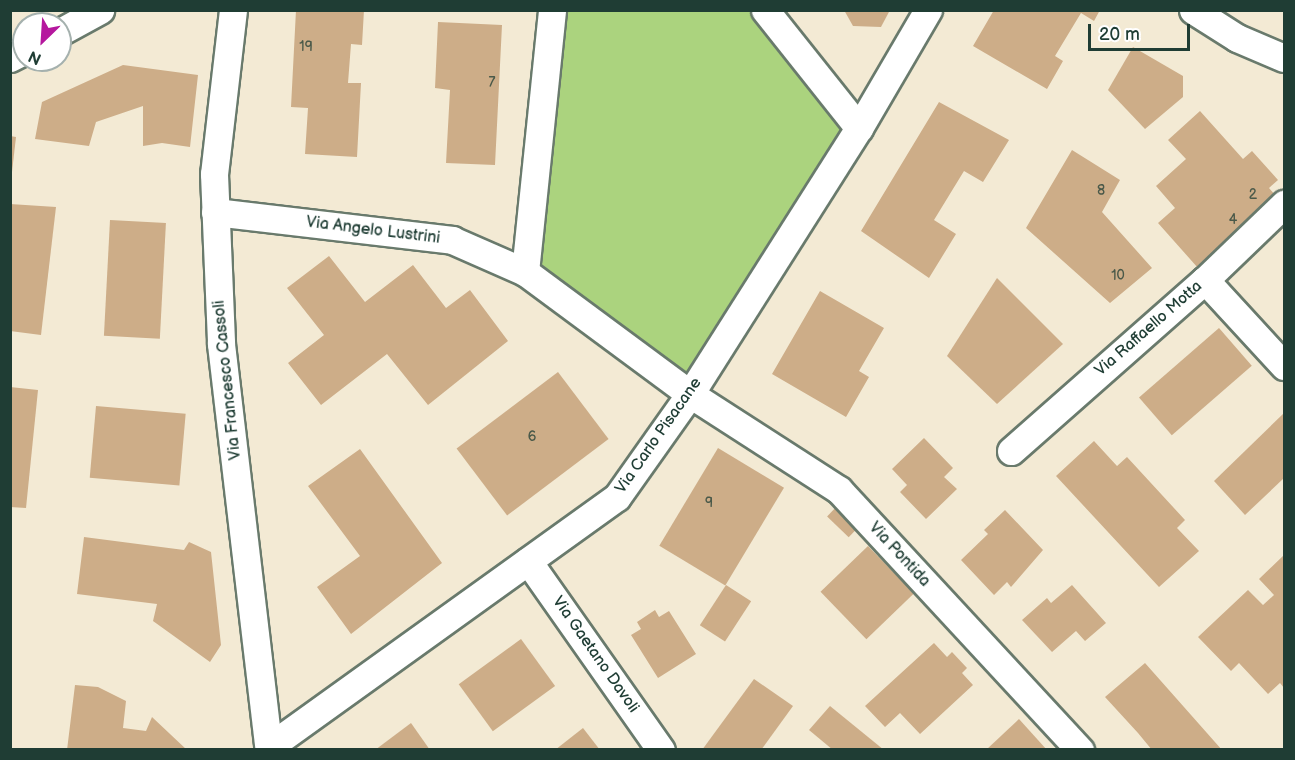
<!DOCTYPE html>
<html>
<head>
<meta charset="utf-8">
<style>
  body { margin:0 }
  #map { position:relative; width:1295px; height:760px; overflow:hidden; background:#f3ead4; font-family:"Balsamiq Sans",sans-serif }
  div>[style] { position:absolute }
  .green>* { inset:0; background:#abd37e }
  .building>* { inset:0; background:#cdad88; transform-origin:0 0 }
  .roads { filter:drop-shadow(2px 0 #697a6c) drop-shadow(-2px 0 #697a6c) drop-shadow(0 2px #697a6c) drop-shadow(0 -2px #697a6c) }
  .street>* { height:27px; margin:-13.5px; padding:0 13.5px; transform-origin:13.5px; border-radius:13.5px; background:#fff }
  span { translate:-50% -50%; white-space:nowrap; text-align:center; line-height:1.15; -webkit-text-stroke:4.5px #fff; paint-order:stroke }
  .number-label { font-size:14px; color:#4a5949 }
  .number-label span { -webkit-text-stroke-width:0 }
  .street-label { font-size:16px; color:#1f3d34 }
  .frame { position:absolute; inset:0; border:12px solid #1f3d34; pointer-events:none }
  .north { position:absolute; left:12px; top:12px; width:60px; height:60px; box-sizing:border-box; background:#fff; border:2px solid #a5b1ae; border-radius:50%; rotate:205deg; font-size:16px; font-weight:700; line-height:24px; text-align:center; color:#1f3d34 }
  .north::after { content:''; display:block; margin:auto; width:21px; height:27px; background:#b5179e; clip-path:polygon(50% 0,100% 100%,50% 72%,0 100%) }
  .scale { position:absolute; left:1088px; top:24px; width:102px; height:27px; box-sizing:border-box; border:3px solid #1f3d34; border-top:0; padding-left:8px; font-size:18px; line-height:21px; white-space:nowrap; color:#1f3d34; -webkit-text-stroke:4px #fff; paint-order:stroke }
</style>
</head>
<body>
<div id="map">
  <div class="green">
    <i style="clip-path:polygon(552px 11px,765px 11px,859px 128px,690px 394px,525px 272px)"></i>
  </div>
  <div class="building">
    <i style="clip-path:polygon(296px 10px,364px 10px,362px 45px,351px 44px,348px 83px,361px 83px,357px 157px,305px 154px,308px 108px,291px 107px)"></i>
    <i style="clip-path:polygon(844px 10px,890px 10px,881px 27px,853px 26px)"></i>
    <i style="clip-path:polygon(994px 10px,1100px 10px,1094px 21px,1081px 13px,1055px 56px,1063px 61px,1047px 89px,973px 46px)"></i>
    <i style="clip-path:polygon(438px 22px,502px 25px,495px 165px,446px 163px,450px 90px,435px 88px)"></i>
    <i style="clip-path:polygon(1133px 47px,1183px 76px,1183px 97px,1145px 129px,1108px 90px)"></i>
    <i style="clip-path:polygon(123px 65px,198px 75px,190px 147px,162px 143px,143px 146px,143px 106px,96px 122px,89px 146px,35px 139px,42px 102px)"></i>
    <i style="clip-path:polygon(939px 102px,1009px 140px,983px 182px,964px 171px,934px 220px,956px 234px,929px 278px,861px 231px)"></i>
    <i style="clip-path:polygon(1200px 111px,1243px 159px,1252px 151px,1278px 180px,1269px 188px,1277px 197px,1198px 268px,1158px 223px,1175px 208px,1156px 186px,1186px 159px,1168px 140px)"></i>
    <i style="clip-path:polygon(10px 136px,16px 137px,12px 172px,10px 172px)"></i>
    <i style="clip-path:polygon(1072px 150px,1120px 180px,1102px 212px,1152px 268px,1110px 303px,1026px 228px)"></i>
    <i style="clip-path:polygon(10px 204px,56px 207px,41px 335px,10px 331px)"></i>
    <i style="left:110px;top:220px;width:56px;height:116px;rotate:3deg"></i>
    <i style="clip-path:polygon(329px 256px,365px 302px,413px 265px,446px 308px,470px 290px,508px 341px,428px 405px,387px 354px,321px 405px,288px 363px,324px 335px,287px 288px)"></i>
    <i style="clip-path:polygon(997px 278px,1063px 344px,997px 404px,947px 356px)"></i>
    <i style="clip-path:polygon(820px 291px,884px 328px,859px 371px,869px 377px,846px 417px,772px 374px)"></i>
    <i style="left:1219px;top:328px;width:50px;height:106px;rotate:49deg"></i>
    <i style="left:558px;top:372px;width:84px;height:127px;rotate:53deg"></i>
    <i style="clip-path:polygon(10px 387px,38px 390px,26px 508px,10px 507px)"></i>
    <i style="left:96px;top:406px;width:90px;height:72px;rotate:5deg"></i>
    <i style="clip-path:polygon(1284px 413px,1284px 478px,1245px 515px,1214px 481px)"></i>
    <i style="clip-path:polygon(924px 438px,953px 468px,944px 477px,957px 489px,926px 519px,900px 492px,907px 485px,892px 469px)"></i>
    <i style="clip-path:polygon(1094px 441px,1117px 466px,1127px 457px,1185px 520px,1177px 528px,1199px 551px,1159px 587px,1056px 476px)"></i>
    <i style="left:718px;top:448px;width:77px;height:114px;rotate:31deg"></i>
    <i style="clip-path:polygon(360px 449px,442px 563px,351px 634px,317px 587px,360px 556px,308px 486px)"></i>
    <i style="left:841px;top:502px;width:30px;height:20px;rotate:44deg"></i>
    <i style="clip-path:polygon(1005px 510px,1043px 550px,1011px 587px,1007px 582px,994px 595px,961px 560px,988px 534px,984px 530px)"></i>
    <i style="clip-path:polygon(84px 537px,184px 550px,189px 542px,211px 552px,221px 645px,210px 662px,153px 621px,157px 604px,77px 594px)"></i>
    <i style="left:868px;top:546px;width:66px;height:66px;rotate:46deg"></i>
    <i style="clip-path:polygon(1284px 555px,1284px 688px,1280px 683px,1268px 694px,1239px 663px,1231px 671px,1198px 637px,1248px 590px,1263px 605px,1274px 595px,1259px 579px)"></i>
    <i style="left:726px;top:585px;width:30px;height:48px;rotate:33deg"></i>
    <i style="clip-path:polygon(1072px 585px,1106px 623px,1085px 641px,1076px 631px,1052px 652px,1022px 620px,1047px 598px,1051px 603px)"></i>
    <i style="clip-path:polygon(655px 610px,659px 617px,669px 611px,696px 654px,658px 678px,631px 635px,641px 629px,637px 622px)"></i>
    <i style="left:521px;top:639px;width:58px;height:77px;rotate:54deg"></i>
    <i style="clip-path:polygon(934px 643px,947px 657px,952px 652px,967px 668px,962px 673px,973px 685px,920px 734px,900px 713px,885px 727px,865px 706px)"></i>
    <i style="clip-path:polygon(1145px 663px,1176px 698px,1222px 750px,1152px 750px,1138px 733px,1105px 697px)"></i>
    <i style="clip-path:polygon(754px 679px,793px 706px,761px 750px,702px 750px)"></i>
    <i style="clip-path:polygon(75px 685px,98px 687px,126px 701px,123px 728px,146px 731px,152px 717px,187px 750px,67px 750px)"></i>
    <i style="clip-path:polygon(830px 706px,884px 750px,833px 750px,809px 730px)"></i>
    <i style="clip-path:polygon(1019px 719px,1047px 750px,986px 750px)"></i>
    <i style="clip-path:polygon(411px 723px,430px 750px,375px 750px)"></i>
    <i style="clip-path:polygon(583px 728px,600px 750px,555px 750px)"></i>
  </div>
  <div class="roads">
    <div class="street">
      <i style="left:233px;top:10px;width:165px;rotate:96.6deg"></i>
      <i style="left:214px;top:174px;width:170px;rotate:87.6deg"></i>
      <i style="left:221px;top:344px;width:409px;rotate:83.3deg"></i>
      <i style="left:765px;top:10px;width:151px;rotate:51.5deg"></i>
      <i style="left:1193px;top:10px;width:52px;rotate:32.5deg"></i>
      <i style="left:1237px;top:38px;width:51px;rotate:23.1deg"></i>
      <i style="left:60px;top:32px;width:46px;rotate:-28.8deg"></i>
      <i style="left:10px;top:58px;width:16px;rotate:-27deg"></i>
      <i style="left:215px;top:212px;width:239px;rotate:6.7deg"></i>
      <i style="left:452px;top:240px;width:80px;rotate:23.7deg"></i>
      <i style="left:525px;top:272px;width:205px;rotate:36.5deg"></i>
      <i style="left:690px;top:394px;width:177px;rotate:32.8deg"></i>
      <i style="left:839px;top:490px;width:355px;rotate:47.2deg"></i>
      <i style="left:525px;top:272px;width:263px;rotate:-84.1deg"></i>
      <i style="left:1205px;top:280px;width:117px;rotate:47.4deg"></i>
      <i style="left:1011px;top:451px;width:259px;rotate:-41.4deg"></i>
      <i style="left:1205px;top:280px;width:110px;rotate:-43.9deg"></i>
      <i style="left:528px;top:561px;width:231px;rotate:54.9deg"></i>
      <i style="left:269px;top:747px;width:428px;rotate:-35.7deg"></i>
      <i style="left:617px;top:497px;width:126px;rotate:-54.7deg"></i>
      <i style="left:690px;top:394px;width:315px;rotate:-57.6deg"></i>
      <i style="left:859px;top:128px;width:137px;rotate:-59.7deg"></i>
    </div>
  </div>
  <div class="number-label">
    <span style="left:306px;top:47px">19</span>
    <span style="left:492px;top:83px">7</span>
    <span style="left:1101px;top:191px">8</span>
    <span style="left:1253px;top:195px">2</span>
    <span style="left:1233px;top:220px">4</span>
    <span style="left:1118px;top:276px">10</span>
    <span style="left:532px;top:437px">6</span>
    <span style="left:709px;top:503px">9</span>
  </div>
  <div class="street-label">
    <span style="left:373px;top:231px;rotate:7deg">Via Angelo Lustrini</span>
    <span style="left:1149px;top:329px;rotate:-41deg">Via Raffaello Motta</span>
    <span style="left:228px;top:380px;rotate:-96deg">Via Francesco Cassoli</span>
    <span style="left:659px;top:436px;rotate:-55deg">Via Carlo Pisacane</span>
    <span style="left:899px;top:555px;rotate:47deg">Via Pontida</span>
    <span style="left:595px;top:655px;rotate:55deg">Via Gaetano Davoli</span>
  </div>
  <div class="frame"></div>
  <div class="north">N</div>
  <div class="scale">20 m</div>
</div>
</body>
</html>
